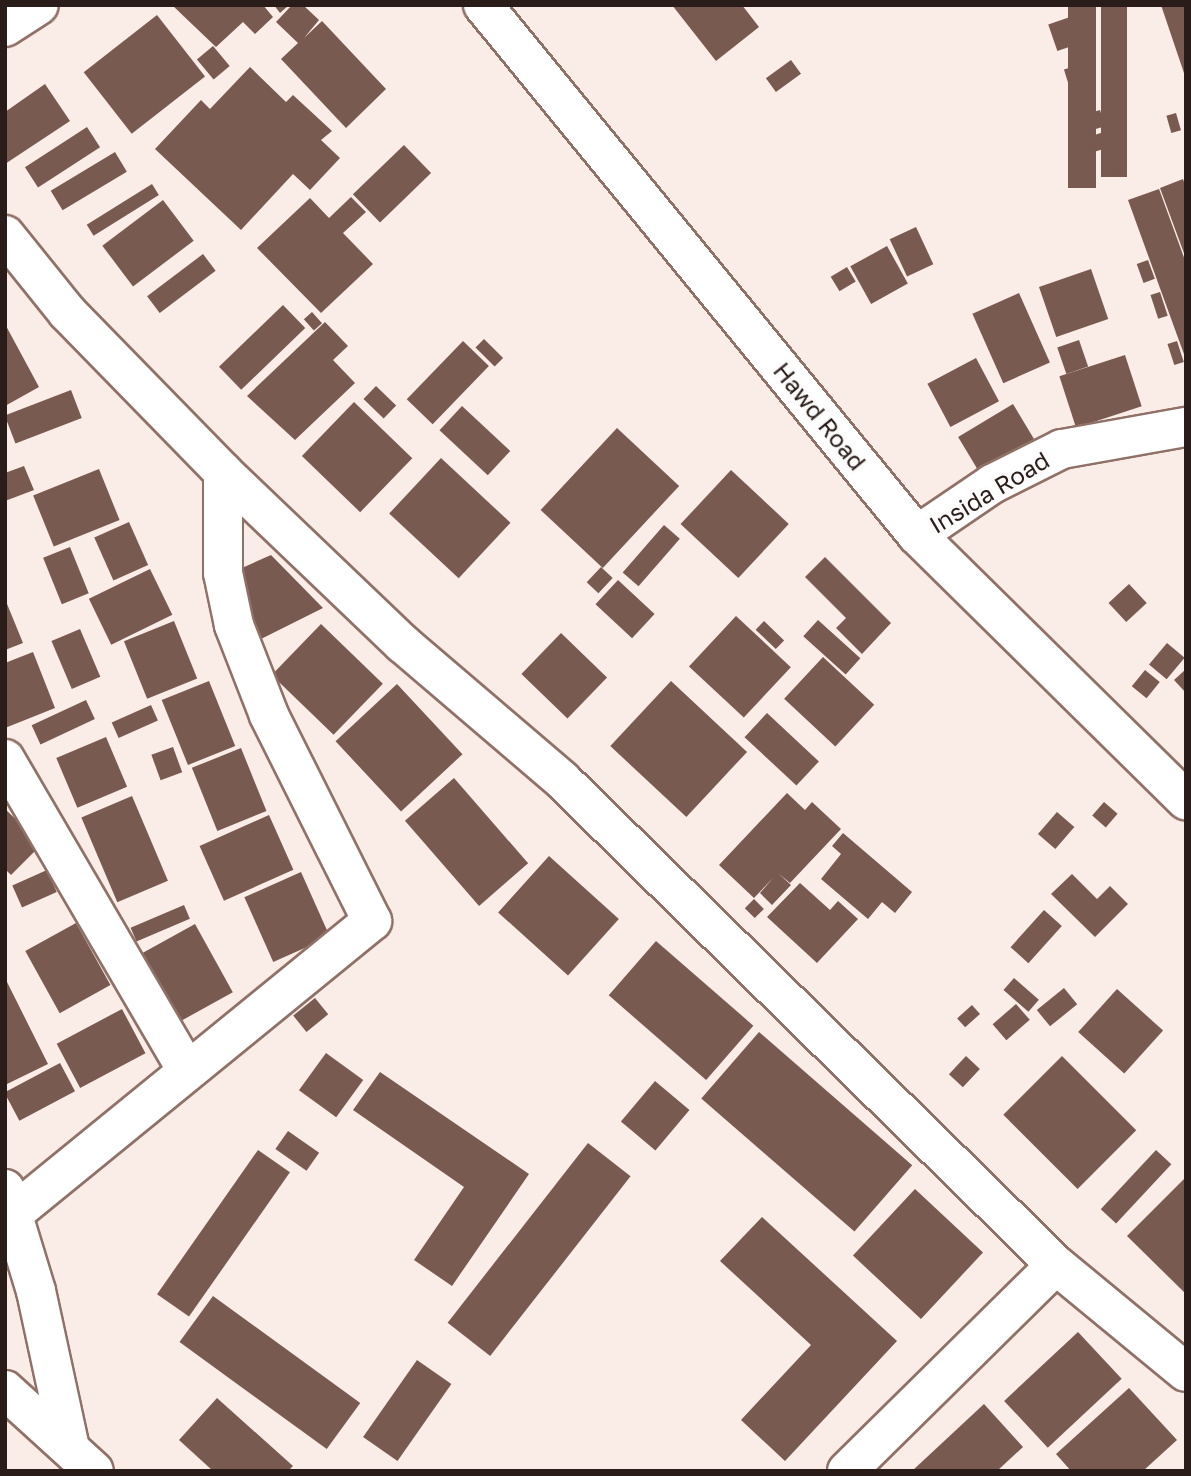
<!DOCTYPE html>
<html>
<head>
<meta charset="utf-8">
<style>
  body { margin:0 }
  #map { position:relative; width:1191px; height:1476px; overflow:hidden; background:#faece7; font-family:"Golos Text",sans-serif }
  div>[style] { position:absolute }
  .building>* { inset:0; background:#785a51; transform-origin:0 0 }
  .roads { filter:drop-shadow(2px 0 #907167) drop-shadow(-2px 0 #907167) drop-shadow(0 2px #907167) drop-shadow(0 -2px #907167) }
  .street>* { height:38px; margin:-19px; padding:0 19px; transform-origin:19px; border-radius:19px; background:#fff }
  .secondary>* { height:38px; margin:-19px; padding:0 19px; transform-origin:19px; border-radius:19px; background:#fff }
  span { translate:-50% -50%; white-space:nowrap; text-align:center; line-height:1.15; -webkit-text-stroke:7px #fcfcfc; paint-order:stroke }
  .street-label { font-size:24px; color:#2a1d19 }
  .frame { position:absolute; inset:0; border:7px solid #2a1d19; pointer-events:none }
</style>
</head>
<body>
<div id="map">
  <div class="building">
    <i style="clip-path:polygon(172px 5px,263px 5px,273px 17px,255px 34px,243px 22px,216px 47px)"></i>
    <i style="clip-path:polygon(274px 5px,289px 5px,280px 13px)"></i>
    <i style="clip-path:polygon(292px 5px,303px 5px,319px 20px,304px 38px,322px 21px,386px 89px,346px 128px,281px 59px,298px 43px,276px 22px)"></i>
    <i style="clip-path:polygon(672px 5px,742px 5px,759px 27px,716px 61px)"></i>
    <i style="left:1068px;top:5px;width:28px;height:183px"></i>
    <i style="left:1101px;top:5px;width:26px;height:172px"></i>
    <i style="clip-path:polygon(1161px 5px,1186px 5px,1186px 76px,1185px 76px)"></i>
    <i style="left:157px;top:15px;width:78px;height:93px;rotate:52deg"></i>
    <i style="left:1070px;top:17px;width:28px;height:23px;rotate:71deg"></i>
    <i style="left:213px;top:46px;width:26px;height:21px;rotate:50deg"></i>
    <i style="left:791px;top:60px;width:17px;height:31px;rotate:54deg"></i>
    <i style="left:1085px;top:63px;width:31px;height:22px;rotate:73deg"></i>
    <i style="clip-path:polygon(250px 67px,286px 102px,293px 95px,332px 131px,321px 140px,340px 158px,310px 190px,293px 174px,241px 230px,155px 149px,201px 100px,210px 109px)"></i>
    <i style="clip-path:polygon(45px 84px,70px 121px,5px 164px,5px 112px)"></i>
    <i style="left:1100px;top:110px;width:17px;height:14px;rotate:73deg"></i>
    <i style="left:1176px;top:113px;width:18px;height:10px;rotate:74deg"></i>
    <i style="left:87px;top:127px;width:24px;height:74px;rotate:57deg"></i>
    <i style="left:1107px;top:131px;width:16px;height:19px;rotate:72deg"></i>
    <i style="left:404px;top:145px;width:39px;height:71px;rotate:46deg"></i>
    <i style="left:115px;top:152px;width:23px;height:75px;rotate:59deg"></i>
    <i style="left:1116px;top:156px;width:15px;height:9px;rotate:70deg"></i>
    <i style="clip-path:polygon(1183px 179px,1186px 188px,1185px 256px,1160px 188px)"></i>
    <i style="left:152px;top:184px;width:13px;height:77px;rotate:58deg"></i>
    <i style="clip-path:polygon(1159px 189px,1186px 263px,1185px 357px,1128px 200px)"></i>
    <i style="clip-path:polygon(351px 197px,366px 212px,343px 233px,373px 264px,321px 313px,257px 248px,310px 198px,329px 218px)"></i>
    <i style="left:163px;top:200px;width:51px;height:76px;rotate:53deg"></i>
    <i style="left:916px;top:227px;width:41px;height:29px;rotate:65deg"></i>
    <i style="left:887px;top:246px;width:43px;height:42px;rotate:61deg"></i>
    <i style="left:203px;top:254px;width:21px;height:70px;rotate:53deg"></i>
    <i style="left:1148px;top:260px;width:20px;height:12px;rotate:70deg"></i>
    <i style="left:847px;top:267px;width:17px;height:19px;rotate:59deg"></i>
    <i style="left:1091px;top:269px;width:53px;height:55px;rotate:71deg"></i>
    <i style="left:1160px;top:292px;width:25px;height:10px;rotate:72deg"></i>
    <i style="left:1019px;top:293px;width:76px;height:51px;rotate:66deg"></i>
    <i style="left:283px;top:305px;width:32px;height:89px;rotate:46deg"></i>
    <i style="left:312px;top:312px;width:15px;height:11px;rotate:48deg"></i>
    <i style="clip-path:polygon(325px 322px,348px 346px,333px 360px,355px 383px,295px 440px,247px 396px)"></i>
    <i style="clip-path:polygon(5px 324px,39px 387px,5px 406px)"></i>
    <i style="left:484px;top:339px;width:27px;height:12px;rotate:45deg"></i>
    <i style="left:1079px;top:340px;width:28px;height:23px;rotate:71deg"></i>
    <i style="left:463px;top:341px;width:36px;height:81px;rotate:44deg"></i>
    <i style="left:1177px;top:341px;width:22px;height:10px;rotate:72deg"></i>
    <i style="left:1125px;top:355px;width:54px;height:69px;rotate:72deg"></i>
    <i style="left:976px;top:358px;width:49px;height:55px;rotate:62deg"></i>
    <i style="left:376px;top:386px;width:28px;height:18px;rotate:44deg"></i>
    <i style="left:71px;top:390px;width:30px;height:71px;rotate:69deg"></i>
    <i style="left:354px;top:402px;width:81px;height:75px;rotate:44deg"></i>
    <i style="left:1013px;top:404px;width:44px;height:64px;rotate:59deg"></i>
    <i style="left:462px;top:406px;width:66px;height:33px;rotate:43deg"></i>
    <i style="left:617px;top:428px;width:85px;height:112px;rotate:43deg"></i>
    <i style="left:441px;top:458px;width:95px;height:76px;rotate:43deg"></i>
    <i style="clip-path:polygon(24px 466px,34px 490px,5px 501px,5px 473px)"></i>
    <i style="left:99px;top:469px;width:55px;height:71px;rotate:68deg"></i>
    <i style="left:731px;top:470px;width:79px;height:74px;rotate:43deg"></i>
    <i style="left:129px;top:522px;width:47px;height:38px;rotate:66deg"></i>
    <i style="left:664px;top:525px;width:21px;height:63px;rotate:41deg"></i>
    <i style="left:70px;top:547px;width:50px;height:29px;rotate:68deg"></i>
    <i style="clip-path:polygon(271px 555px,323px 608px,251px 644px,233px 572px)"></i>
    <i style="clip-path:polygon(825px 557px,891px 623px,862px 654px,836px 628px,846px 618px,805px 577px)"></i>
    <i style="left:601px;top:567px;width:16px;height:21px;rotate:43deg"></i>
    <i style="left:150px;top:569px;width:51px;height:68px;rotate:64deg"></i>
    <i style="left:618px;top:580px;width:50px;height:33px;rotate:43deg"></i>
    <i style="left:1129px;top:584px;width:26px;height:28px;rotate:47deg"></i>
    <i style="clip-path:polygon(5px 599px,23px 643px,5px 650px)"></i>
    <i style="left:736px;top:616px;width:75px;height:69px;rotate:43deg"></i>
    <i style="left:818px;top:620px;width:57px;height:22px;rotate:42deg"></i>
    <i style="left:174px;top:621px;width:62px;height:54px;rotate:68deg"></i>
    <i style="left:764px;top:621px;width:28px;height:12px;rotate:44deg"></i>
    <i style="left:321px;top:624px;width:86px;height:71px;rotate:44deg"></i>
    <i style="left:80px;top:629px;width:52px;height:31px;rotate:67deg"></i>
    <i style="left:561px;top:633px;width:64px;height:57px;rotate:44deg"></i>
    <i style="left:1167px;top:643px;width:23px;height:28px;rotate:40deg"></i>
    <i style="clip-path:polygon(33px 652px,55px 708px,5px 728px,5px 663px)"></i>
    <i style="left:823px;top:657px;width:70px;height:57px;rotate:43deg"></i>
    <i style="clip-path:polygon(1186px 669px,1186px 693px,1174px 680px)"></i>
    <i style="left:1145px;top:670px;width:19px;height:21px;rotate:39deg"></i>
    <i style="left:209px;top:681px;width:70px;height:51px;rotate:68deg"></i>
    <i style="left:671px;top:681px;width:104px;height:89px;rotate:43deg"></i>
    <i style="left:397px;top:684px;width:96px;height:84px;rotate:47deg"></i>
    <i style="left:86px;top:700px;width:21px;height:60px;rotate:65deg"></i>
    <i style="left:151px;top:705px;width:17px;height:43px;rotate:66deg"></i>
    <i style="left:767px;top:713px;width:71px;height:33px;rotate:43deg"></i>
    <i style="left:106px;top:737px;width:54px;height:54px;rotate:67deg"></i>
    <i style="left:173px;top:747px;width:27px;height:23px;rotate:70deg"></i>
    <i style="left:241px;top:748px;width:68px;height:53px;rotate:68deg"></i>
    <i style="left:454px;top:778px;width:113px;height:65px;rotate:49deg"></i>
    <i style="clip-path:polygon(787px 793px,805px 810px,812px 802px,841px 829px,790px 883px,778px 873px,791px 885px,772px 905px,760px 893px,773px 878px,754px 898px,719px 865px)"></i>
    <i style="left:132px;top:796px;width:92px;height:55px;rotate:67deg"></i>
    <i style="left:1104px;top:802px;width:18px;height:18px;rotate:41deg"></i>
    <i style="clip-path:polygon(5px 809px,42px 844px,11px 875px,5px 869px)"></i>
    <i style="left:1057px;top:812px;width:23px;height:29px;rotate:41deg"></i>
    <i style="left:269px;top:815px;width:60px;height:76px;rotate:66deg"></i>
    <i style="clip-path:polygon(843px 833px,912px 892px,895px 913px,882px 902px,868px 919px,821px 879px,841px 854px,832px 846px)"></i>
    <i style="left:549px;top:856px;width:94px;height:76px;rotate:42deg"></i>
    <i style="left:47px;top:870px;width:24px;height:38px;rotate:66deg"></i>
    <i style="left:301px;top:872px;width:71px;height:62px;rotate:66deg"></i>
    <i style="clip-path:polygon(1072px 874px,1097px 899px,1110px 886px,1128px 904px,1095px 937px,1051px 894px)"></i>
    <i style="clip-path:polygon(800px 883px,830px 910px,838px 901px,858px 919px,817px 963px,767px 917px)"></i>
    <i style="left:754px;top:899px;width:14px;height:13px;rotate:45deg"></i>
    <i style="left:184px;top:905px;width:15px;height:58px;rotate:67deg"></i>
    <i style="left:1044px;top:910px;width:24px;height:50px;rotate:42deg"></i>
    <i style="left:76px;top:923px;width:71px;height:58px;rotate:61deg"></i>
    <i style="left:195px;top:924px;width:78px;height:60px;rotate:61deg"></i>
    <i style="left:656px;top:941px;width:129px;height:72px;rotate:41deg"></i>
    <i style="clip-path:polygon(5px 978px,48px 1064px,5px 1085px)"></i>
    <i style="left:1014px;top:978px;width:33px;height:16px;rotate:41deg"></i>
    <i style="left:1064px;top:988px;width:21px;height:35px;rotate:51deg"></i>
    <i style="left:1117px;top:989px;width:62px;height:58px;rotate:42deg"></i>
    <i style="left:315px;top:998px;width:21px;height:28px;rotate:51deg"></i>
    <i style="left:1016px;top:1004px;width:21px;height:31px;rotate:49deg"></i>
    <i style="left:972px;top:1005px;width:12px;height:20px;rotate:48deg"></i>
    <i style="left:122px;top:1009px;width:50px;height:74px;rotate:62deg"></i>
    <i style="left:759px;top:1032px;width:203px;height:88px;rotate:41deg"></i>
    <i style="left:326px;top:1053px;width:46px;height:46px;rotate:36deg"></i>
    <i style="left:966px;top:1056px;width:19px;height:25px;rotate:43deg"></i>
    <i style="left:1062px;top:1056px;width:105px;height:83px;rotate:45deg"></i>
    <i style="left:60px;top:1063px;width:32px;height:63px;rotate:62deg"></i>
    <i style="clip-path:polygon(380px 1072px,529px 1174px,452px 1286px,414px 1260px,464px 1187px,353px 1110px)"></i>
    <i style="left:655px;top:1081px;width:45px;height:53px;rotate:40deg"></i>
    <i style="left:288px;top:1131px;width:38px;height:22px;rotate:35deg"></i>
    <i style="left:588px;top:1143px;width:54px;height:228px;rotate:38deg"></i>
    <i style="left:258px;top:1150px;width:39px;height:176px;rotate:35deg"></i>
    <i style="left:1156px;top:1150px;width:21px;height:81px;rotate:43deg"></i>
    <i style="clip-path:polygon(1186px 1177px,1186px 1294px,1127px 1236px)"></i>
    <i style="left:915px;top:1189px;width:93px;height:91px;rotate:43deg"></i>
    <i style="clip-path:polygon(762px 1217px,897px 1341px,785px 1461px,741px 1420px,811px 1345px,720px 1261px)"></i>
    <i style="left:213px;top:1296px;width:182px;height:57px;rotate:36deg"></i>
    <i style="left:1078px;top:1332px;width:64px;height:101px;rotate:47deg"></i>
    <i style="left:417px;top:1360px;width:42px;height:94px;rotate:35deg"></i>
    <i style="clip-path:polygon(1129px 1388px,1177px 1440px,1143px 1471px,1071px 1471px,1056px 1454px)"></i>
    <i style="clip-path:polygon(217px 1398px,293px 1466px,288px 1471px,213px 1471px,179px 1440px)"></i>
    <i style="clip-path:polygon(984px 1404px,1023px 1447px,997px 1471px,912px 1471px)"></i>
  </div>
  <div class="roads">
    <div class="street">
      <i style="left:5px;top:27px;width:40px;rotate:-32.9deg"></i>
      <i style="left:5px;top:235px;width:99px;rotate:51.2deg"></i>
      <i style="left:67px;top:312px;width:223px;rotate:45.7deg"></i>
      <i style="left:223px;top:472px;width:249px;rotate:43.7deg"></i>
      <i style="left:403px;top:644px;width:209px;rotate:40.5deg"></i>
      <i style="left:562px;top:780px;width:692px;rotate:44.47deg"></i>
      <i style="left:1056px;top:1265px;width:168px;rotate:39.5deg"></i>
      <i style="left:917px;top:535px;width:91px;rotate:-34.2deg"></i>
      <i style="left:992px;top:484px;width:78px;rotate:-26.6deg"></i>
      <i style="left:1062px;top:449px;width:126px;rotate:-10.1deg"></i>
      <i style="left:5px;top:759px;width:360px;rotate:59.7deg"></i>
      <i style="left:5px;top:1189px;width:107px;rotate:73.1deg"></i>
      <i style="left:36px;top:1291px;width:161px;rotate:77.8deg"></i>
      <i style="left:14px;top:1213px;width:462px;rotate:-39.2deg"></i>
      <i style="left:372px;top:921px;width:230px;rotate:-116.6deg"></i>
      <i style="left:269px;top:715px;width:97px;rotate:-111.3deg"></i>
      <i style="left:234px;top:625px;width:53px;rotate:-101.9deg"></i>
      <i style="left:223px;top:573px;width:101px;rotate:-90deg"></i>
      <i style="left:847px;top:1471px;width:293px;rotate:-44.6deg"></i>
    </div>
    <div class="secondary">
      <i style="left:483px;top:5px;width:685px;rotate:50.69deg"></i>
      <i style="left:917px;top:535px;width:378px;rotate:44.6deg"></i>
      <i style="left:5px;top:1390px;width:120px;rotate:42.3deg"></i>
    </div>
  </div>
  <div class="street-label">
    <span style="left:820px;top:416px;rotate:51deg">Hawd Road</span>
    <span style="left:989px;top:492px;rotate:-31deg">Insida Road</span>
  </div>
  <div class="frame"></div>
</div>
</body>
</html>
